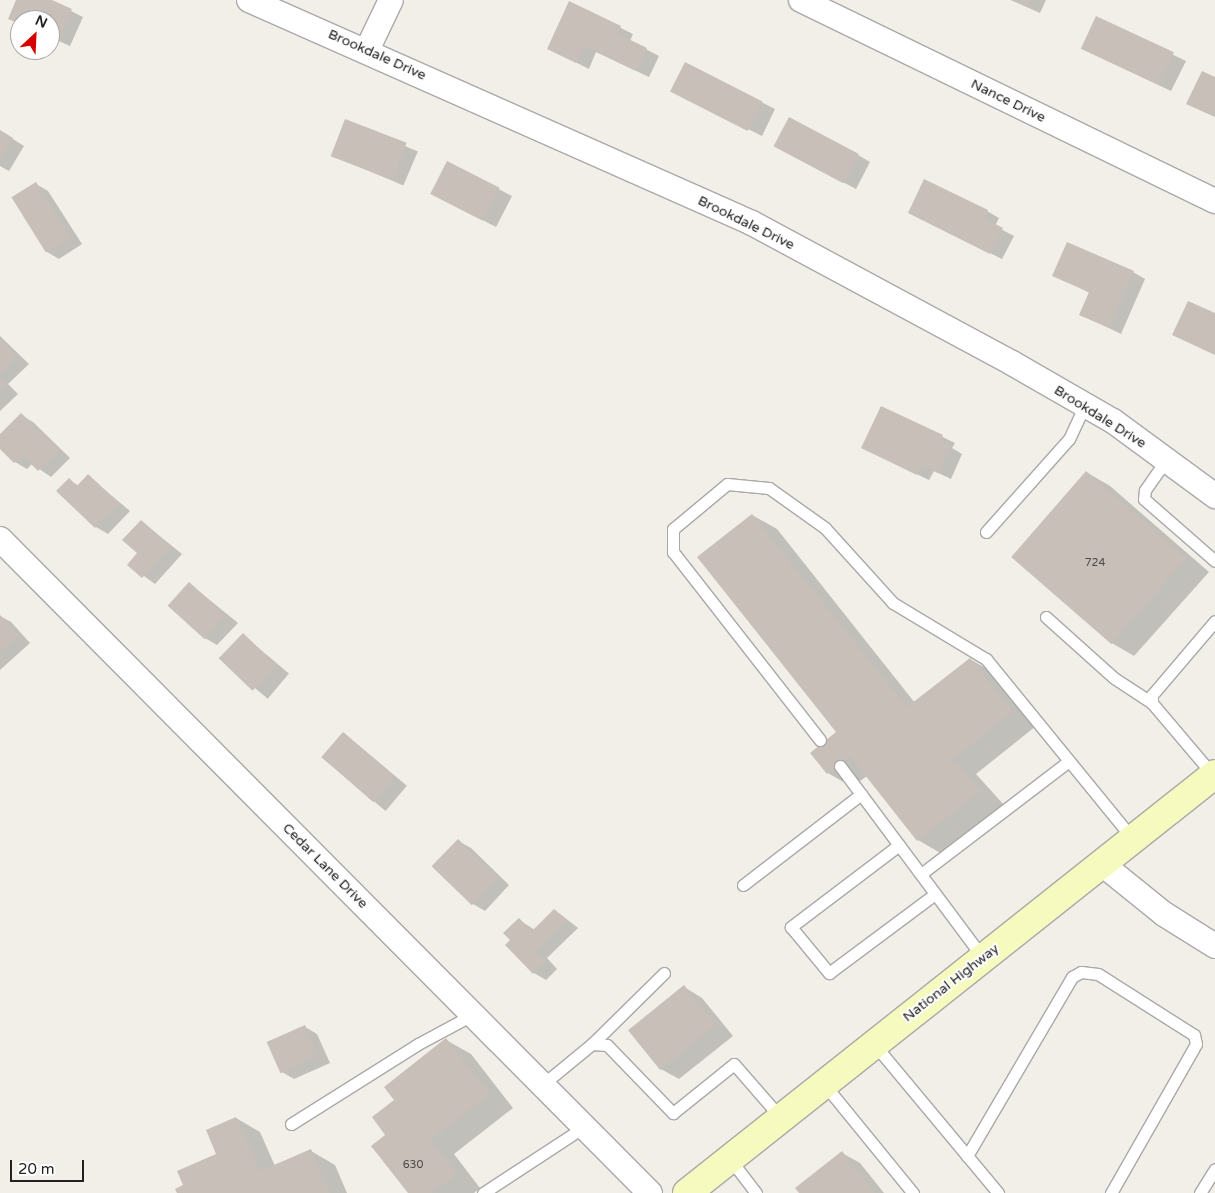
<!DOCTYPE html>
<html>
<head>
<meta charset="utf-8">
<style>
  body { margin:0 }
  #map { position:relative; width:1215px; height:1193px; overflow:hidden; background:#f2efe9; font-family:"Varela Round",sans-serif }
  div>[style] { position:absolute }
  .shadow>* { inset:0; background:#0003; transform-origin:0 0 }
  .building>* { inset:0; background:#c7bfb8; transform-origin:0 0 }
  .roads { filter:drop-shadow(1px 0 #a9a9a9) drop-shadow(-1px 0 #a9a9a9) drop-shadow(0 1px #a9a9a9) drop-shadow(0 -1px #a9a9a9) }
  .service>* { height:11px; margin:-5.5px; padding:0 5.5px; transform-origin:5.5px; border-radius:5.5px; background:#fff }
  .minor>* { height:24px; margin:-12px; padding:0 12px; transform-origin:12px; border-radius:12px; background:#fff }
  .secondary>* { height:28px; margin:-14px; padding:0 14px; transform-origin:14px; border-radius:14px; background:#f7fabf }
  span { translate:-50% -50%; white-space:nowrap; text-align:center; line-height:1.15; -webkit-text-stroke:4px #fff; paint-order:stroke }
  .number-label { font-size:11px; color:#4b4948 }
  .number-label span { -webkit-text-stroke-width:0 }
  .street-label { font-size:14px; color:#222 }
  .north { position:absolute; left:10px; top:10px; width:50px; height:50px; box-sizing:border-box; background:#fff; border:1px solid #a7a7a7; border-radius:50%; rotate:25deg; font-size:14px; font-weight:700; line-height:20px; text-align:center; color:#222 }
  .north::after { content:''; display:block; margin:auto; width:18px; height:22px; background:#d40000; clip-path:polygon(50% 0,100% 100%,50% 72%,0 100%) }
  .scale { position:absolute; left:10px; top:1160px; width:74px; height:22px; box-sizing:border-box; border:2px solid #222; border-top:0; padding-left:6px; font-size:15px; line-height:18px; white-space:nowrap; color:#222; -webkit-text-stroke:4px #fff; paint-order:stroke }
</style>
</head>
<body>
<div id="map">
  <div class="shadow">
    <i style="clip-path:polygon(18px 0,49px 0,83px 17px,70px 46px,50px 37px,50px 20px,20px 20px,20px 24px)"></i>
    <i style="clip-path:polygon(1011px 0,1046px 0,1040px 13px)"></i>
    <i style="clip-path:polygon(570px 3px,633px 34px,630px 41px,659px 56px,649px 77px,596px 52px,589px 69px,549px 49px)"></i>
    <i style="clip-path:polygon(1097px 18px,1186px 61px,1171px 91px,1095px 55px)"></i>
    <i style="clip-path:polygon(685px 64px,775px 109px,762px 136px,684px 97px)"></i>
    <i style="left:346px;top:121px;width:78px;height:37px;rotate:23deg"></i>
    <i style="clip-path:polygon(0 131px,24px 146px,9px 171px,0 166px)"></i>
    <i style="clip-path:polygon(788px 153px,858px 155px,870px 162px,856px 189px)"></i>
    <i style="clip-path:polygon(448px 163px,512px 196px,496px 227px,444px 200px)"></i>
    <i style="clip-path:polygon(36px 184px,48px 191px,82px 244px,59px 259px,47px 252px)"></i>
    <i style="clip-path:polygon(987px 211px,999px 218px,995px 226px,1014px 236px,1002px 259px,921px 219px)"></i>
    <i style="clip-path:polygon(1133px 272px,1145px 279px,1121px 334px,1080px 314px,1090px 293px,1053px 275px)"></i>
    <i style="clip-path:polygon(0 336px,29px 364px,8px 384px,18px 394px,0 411px)"></i>
    <i style="clip-path:polygon(881px 407px,955px 443px,952px 448px,962px 454px,951px 479px,934px 471px,929px 480px,862px 448px)"></i>
    <i style="clip-path:polygon(21px 415px,33px 422px,70px 458px,51px 477px,32px 464px,27px 469px,15px 462px,0 447px,0 436px)"></i>
    <i style="clip-path:polygon(1086px 472px,1110px 486px,1209px 572px,1134px 656px,1110px 642px)"></i>
    <i style="clip-path:polygon(88px 476px,130px 511px,108px 534px,96px 527px,58px 491px,69px 480px,79px 486px)"></i>
    <i style="clip-path:polygon(752px 515px,777px 529px,915px 703px,970px 659px,994px 673px,1036px 726px,976px 774px,1004px 805px,942px 854px,918px 840px,867px 776px,852px 787px,828px 773px,838px 732px)"></i>
    <i style="clip-path:polygon(141px 521px,182px 554px,155px 584px,129px 565px,139px 553px)"></i>
    <i style="clip-path:polygon(190px 584px,238px 623px,217px 645px,205px 638px)"></i>
    <i style="clip-path:polygon(0 616px,11px 622px,30px 643px,0 670px)"></i>
    <i style="left:243px;top:635px;width:60px;height:33px;rotate:40deg"></i>
    <i style="left:344px;top:733px;width:82px;height:33px;rotate:40deg"></i>
    <i style="clip-path:polygon(458px 841px,471px 848px,509px 885px,485px 911px,473px 904px,434px 867px)"></i>
    <i style="clip-path:polygon(555px 910px,578px 928px,547px 958px,557px 969px,546px 980px,534px 973px,512px 940px,519px 920px,535px 930px)"></i>
    <i style="clip-path:polygon(684px 987px,702px 998px,733px 1036px,679px 1079px,661px 1069px)"></i>
    <i style="clip-path:polygon(305px 1027px,317px 1034px,330px 1063px,294px 1079px,282px 1072px)"></i>
    <i style="clip-path:polygon(446px 1040px,471px 1054px,513px 1108px,454px 1154px,480px 1188px,474px 1193px,410px 1193px,387px 1135px,396px 1100px)"></i>
    <i style="clip-path:polygon(236px 1118px,260px 1132px,275px 1166px,311px 1151px,335px 1165px,347px 1193px,178px 1193px,218px 1154px)"></i>
    <i style="clip-path:polygon(842px 1153px,860px 1163px,884px 1193px,800px 1193px)"></i>
  </div>
  <div class="building">
    <i style="clip-path:polygon(16px 0,52px 0,72px 9px,58px 40px,50px 37px,50px 20px,20px 20px,20px 24px,8px 19px)"></i>
    <i style="clip-path:polygon(1011px 0,1031px 0,1027px 7px)"></i>
    <i style="clip-path:polygon(569px 1px,621px 26px,618px 34px,647px 48px,636px 71px,584px 46px,576px 63px,547px 49px)"></i>
    <i style="left:1096px;top:16px;width:86px;height:36px;rotate:25deg"></i>
    <i style="left:685px;top:62px;width:87px;height:33px;rotate:27deg"></i>
    <i style="clip-path:polygon(1202px 71px,1215px 77px,1215px 117px,1186px 104px)"></i>
    <i style="left:789px;top:117px;width:79px;height:33px;rotate:28deg"></i>
    <i style="left:345px;top:119px;width:66px;height:40px;rotate:21deg"></i>
    <i style="clip-path:polygon(0 130px,13px 138px,0 159px)"></i>
    <i style="left:447px;top:161px;width:59px;height:37px;rotate:27deg"></i>
    <i style="clip-path:polygon(924px 179px,988px 210px,984px 218px,1003px 228px,990px 254px,908px 213px)"></i>
    <i style="left:36px;top:182px;width:65px;height:29px;rotate:58deg"></i>
    <i style="clip-path:polygon(1067px 242px,1134px 271px,1109px 328px,1079px 315px,1089px 292px,1052px 276px)"></i>
    <i style="clip-path:polygon(1188px 301px,1215px 313px,1215px 355px,1172px 335px)"></i>
    <i style="clip-path:polygon(0 339px,17px 356px,0 373px)"></i>
    <i style="clip-path:polygon(0 379px,7px 386px,0 393px)"></i>
    <i style="clip-path:polygon(881px 406px,943px 435px,940px 441px,951px 446px,938px 473px,921px 465px,917px 475px,861px 448px)"></i>
    <i style="clip-path:polygon(21px 413px,59px 450px,38px 471px,22px 455px,14px 463px,0 449px,0 434px)"></i>
    <i style="left:1086px;top:471px;width:133px;height:114px;rotate:41deg"></i>
    <i style="clip-path:polygon(88px 474px,119px 503px,95px 528px,56px 491px,69px 478px,77px 486px)"></i>
    <i style="clip-path:polygon(752px 514px,907px 707px,970px 658px,1013px 712px,951px 761px,953px 765px,957px 761px,981px 791px,917px 841px,850px 756px,827px 774px,810px 753px,836px 732px,697px 557px)"></i>
    <i style="clip-path:polygon(141px 520px,171px 546px,142px 578px,127px 565px,137px 553px,122px 540px)"></i>
    <i style="left:189px;top:582px;width:50px;height:32px;rotate:42deg"></i>
    <i style="clip-path:polygon(0 615px,19px 635px,0 652px)"></i>
    <i style="left:243px;top:633px;width:47px;height:35px;rotate:44deg"></i>
    <i style="left:343px;top:732px;width:69px;height:33px;rotate:41deg"></i>
    <i style="left:458px;top:839px;width:56px;height:38px;rotate:44deg"></i>
    <i style="clip-path:polygon(554px 909px,566px 920px,536px 951px,546px 961px,533px 974px,505px 945px,510px 940px,503px 933px,519px 918px,532px 931px)"></i>
    <i style="left:684px;top:985px;width:51px;height:72px;rotate:51deg"></i>
    <i style="left:305px;top:1025px;width:34px;height:42px;rotate:66deg"></i>
    <i style="clip-path:polygon(446px 1038px,490px 1094px,430px 1140px,457px 1174px,432px 1193px,408px 1193px,371px 1146px,385px 1135px,372px 1117px,394px 1100px,384px 1087px)"></i>
    <i style="clip-path:polygon(236px 1117px,260px 1171px,311px 1149px,330px 1193px,177px 1193px,175px 1189px,183px 1185px,177px 1171px,216px 1154px,206px 1130px)"></i>
    <i style="clip-path:polygon(842px 1151px,875px 1193px,799px 1193px,795px 1188px)"></i>
  </div>
  <div class="roads">
    <div class="service">
      <i style="left:1166px;top:460px;width:37px;rotate:125deg"></i>
      <i style="left:1145px;top:490px;width:9px;rotate:96deg"></i>
      <i style="left:1144px;top:499px;width:94px;rotate:41.1deg"></i>
      <i style="left:986px;top:532px;width:125px;rotate:-48.3deg"></i>
      <i style="left:1069px;top:439px;width:38px;rotate:-65deg"></i>
      <i style="left:1046px;top:617px;width:91px;rotate:41.9deg"></i>
      <i style="left:1114px;top:678px;width:45px;rotate:33.3deg"></i>
      <i style="left:820px;top:740px;width:239px;rotate:-128deg"></i>
      <i style="left:673px;top:552px;width:23px;rotate:-90deg"></i>
      <i style="left:673px;top:529px;width:70px;rotate:-39.8deg"></i>
      <i style="left:727px;top:484px;width:42px;rotate:5.4deg"></i>
      <i style="left:769px;top:488px;width:69px;rotate:35.5deg"></i>
      <i style="left:825px;top:528px;width:101px;rotate:47.8deg"></i>
      <i style="left:893px;top:603px;width:109px;rotate:31.1deg"></i>
      <i style="left:986px;top:659px;width:232px;rotate:50.8deg"></i>
      <i style="left:840px;top:766px;width:239px;rotate:53.3deg"></i>
      <i style="left:1213px;top:775px;width:94px;rotate:-130.3deg"></i>
      <i style="left:1152px;top:703px;width:8px;rotate:-90deg"></i>
      <i style="left:1152px;top:695px;width:97px;rotate:-49.6deg"></i>
      <i style="left:899px;top:845px;width:136px;rotate:142.8deg"></i>
      <i style="left:791px;top:927px;width:60px;rotate:50.4deg"></i>
      <i style="left:829px;top:973px;width:132px;rotate:-36.7deg"></i>
      <i style="left:921px;top:874px;width:186px;rotate:-37.4deg"></i>
      <i style="left:743px;top:885px;width:149px;rotate:-37.6deg"></i>
      <i style="left:592px;top:1044px;width:101px;rotate:-44.6deg"></i>
      <i style="left:874px;top:1044px;width:194px;rotate:50.2deg"></i>
      <i style="left:824px;top:1084px;width:141px;rotate:50.8deg"></i>
      <i style="left:542px;top:1085px;width:65px;rotate:-39.4deg"></i>
      <i style="left:592px;top:1044px;width:15px;rotate:4deg"></i>
      <i style="left:607px;top:1045px;width:95px;rotate:45.9deg"></i>
      <i style="left:673px;top:1113px;width:78px;rotate:-38.8deg"></i>
      <i style="left:734px;top:1064px;width:72px;rotate:49deg"></i>
      <i style="left:291px;top:1124px;width:150px;rotate:-32.2deg"></i>
      <i style="left:418px;top:1044px;width:61px;rotate:-28.2deg"></i>
      <i style="left:967px;top:1156px;width:208px;rotate:-59.6deg"></i>
      <i style="left:1072px;top:977px;width:10px;rotate:-29deg"></i>
      <i style="left:1081px;top:972px;width:17px;rotate:7deg"></i>
      <i style="left:1098px;top:974px;width:114px;rotate:32.4deg"></i>
      <i style="left:1194px;top:1035px;width:9px;rotate:77deg"></i>
      <i style="left:1196px;top:1044px;width:172px;rotate:119.7deg"></i>
      <i style="left:730px;top:1159px;width:43px;rotate:52.6deg"></i>
      <i style="left:483px;top:1193px;width:121px;rotate:-33.2deg"></i>
      <i style="left:1200px;top:1193px;width:28px;rotate:-58deg"></i>
    </div>
    <div class="minor">
      <i style="left:249px;top:0;width:550px;rotate:23.91deg"></i>
      <i style="left:752px;top:223px;width:295px;rotate:28.3deg"></i>
      <i style="left:1012px;top:363px;width:116px;rotate:29.9deg"></i>
      <i style="left:1113px;top:421px;width:127px;rotate:36.3deg"></i>
      <i style="left:801px;top:0;width:460px;rotate:25.9deg"></i>
      <i style="left:367px;top:50px;width:55px;rotate:-64.4deg"></i>
      <i style="left:0;top:539px;width:922px;rotate:45.18deg"></i>
      <i style="left:1102px;top:864px;width:80px;rotate:38.9deg"></i>
      <i style="left:1164px;top:914px;width:60px;rotate:32.1deg"></i>
    </div>
    <div class="secondary">
      <i style="left:687px;top:1193px;width:674px;rotate:-38.43deg"></i>
    </div>
  </div>
  <div class="number-label">
    <span style="left:1095px;top:563px">724</span>
    <span style="left:413px;top:1165px">630</span>
  </div>
  <div class="street-label">
    <span style="left:377px;top:55px;rotate:24deg">Brookdale Drive</span>
    <span style="left:1008px;top:101px;rotate:26deg">Nance Drive</span>
    <span style="left:746px;top:223px;rotate:26deg">Brookdale Drive</span>
    <span style="left:1100px;top:417px;rotate:32deg">Brookdale Drive</span>
    <span style="left:325px;top:866px;rotate:45deg">Cedar Lane Drive</span>
    <span style="left:951px;top:983px;rotate:-38deg">National Highway</span>
  </div>
  <div class="north">N</div>
  <div class="scale">20 m</div>
</div>
</body>
</html>
